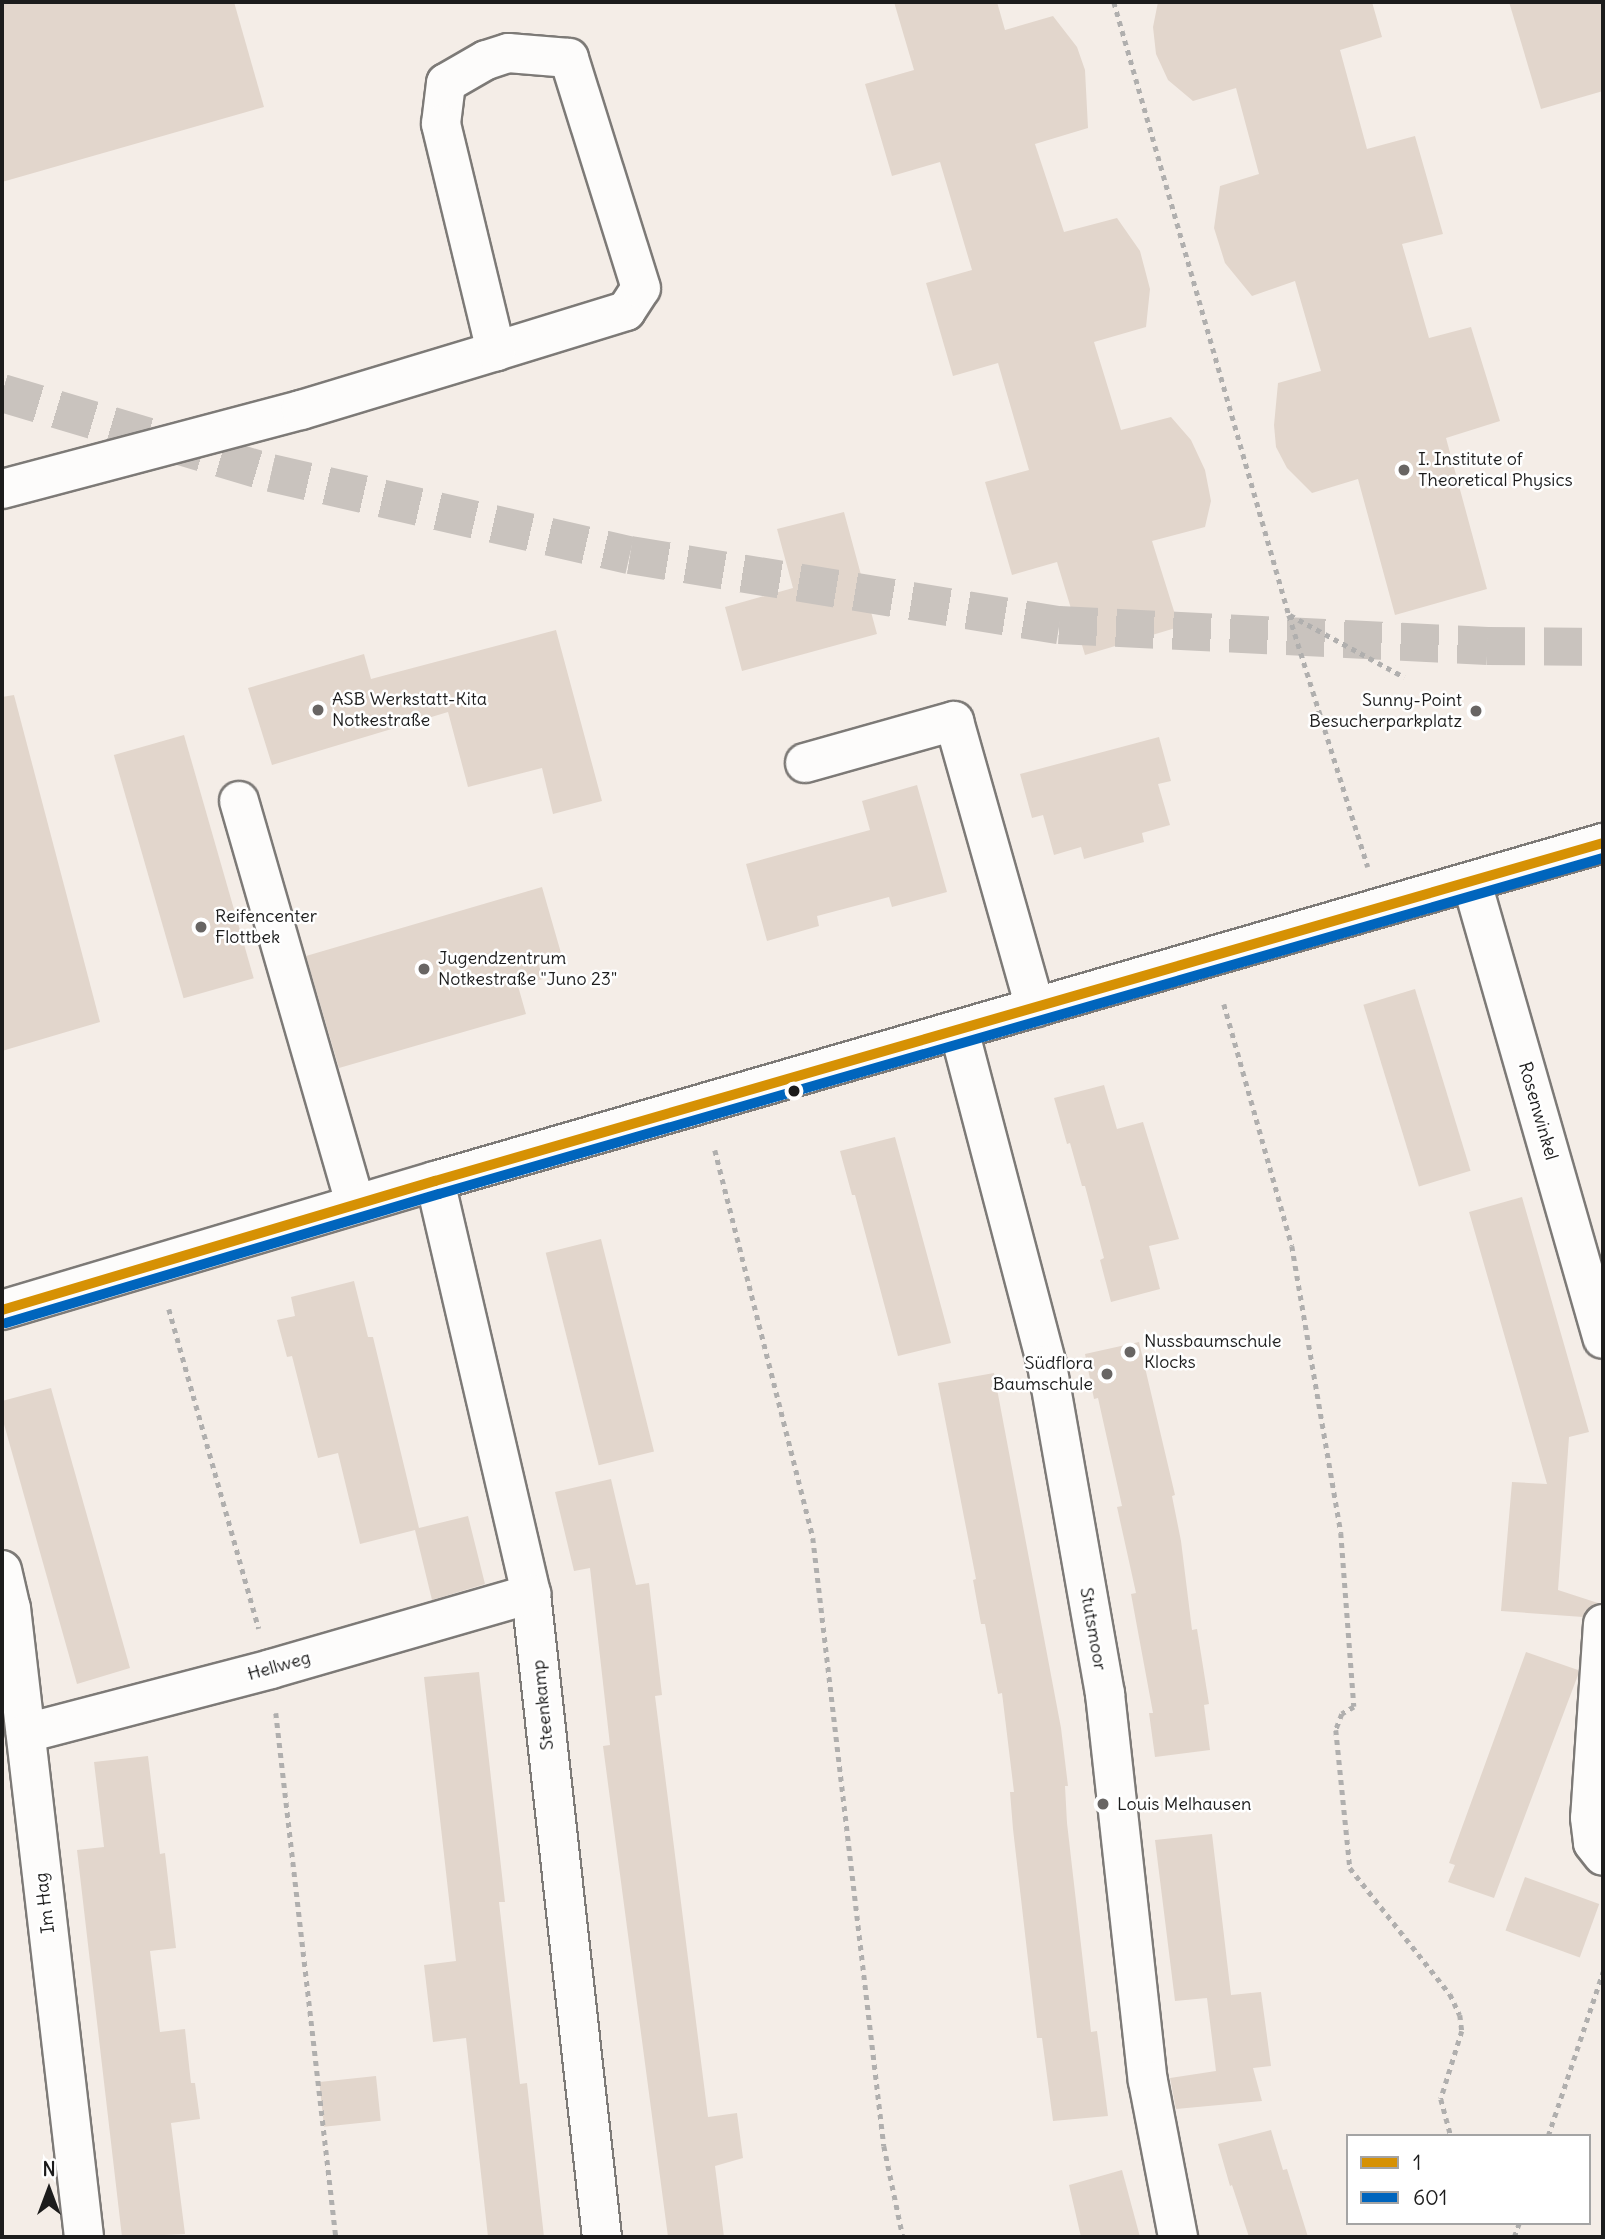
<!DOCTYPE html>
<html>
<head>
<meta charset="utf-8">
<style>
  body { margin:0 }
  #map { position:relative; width:1605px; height:2239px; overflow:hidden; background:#f4ede7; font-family:Delius,sans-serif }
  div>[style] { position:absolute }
  .building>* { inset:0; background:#e2d6cc; transform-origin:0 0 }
  .minor-tunnel>* { height:38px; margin-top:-19px; transform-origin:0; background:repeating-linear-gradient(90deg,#c9c3be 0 38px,transparent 0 57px) }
  .path>* { height:4.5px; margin-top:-2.25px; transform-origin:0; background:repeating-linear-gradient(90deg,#b0afae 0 5px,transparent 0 10px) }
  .roads { filter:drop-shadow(2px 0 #7d7a77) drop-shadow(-2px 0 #7d7a77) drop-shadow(0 2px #7d7a77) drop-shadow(0 -2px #7d7a77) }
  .minor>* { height:38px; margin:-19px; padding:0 19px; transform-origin:19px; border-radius:19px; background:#fdfcfb }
  .bus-1>* { height:10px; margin:-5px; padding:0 5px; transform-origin:5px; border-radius:5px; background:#d69104 }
  .bus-2>* { height:10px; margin:-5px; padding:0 5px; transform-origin:5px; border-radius:5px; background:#0065bd }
  .dots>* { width:19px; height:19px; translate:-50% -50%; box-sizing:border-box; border:4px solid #fff; border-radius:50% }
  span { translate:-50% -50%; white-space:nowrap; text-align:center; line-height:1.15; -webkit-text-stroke:5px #fff; paint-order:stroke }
  .poi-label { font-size:18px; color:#1c1c1c }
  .left { translate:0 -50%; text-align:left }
  .right { translate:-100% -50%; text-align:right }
  .street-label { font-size:18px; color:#1c1c1c }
  .frame { position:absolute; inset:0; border:4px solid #1c1c1c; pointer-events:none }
  .legend { position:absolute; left:1346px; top:2134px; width:245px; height:91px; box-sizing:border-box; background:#fff; border:2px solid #a4a4a4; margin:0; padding:9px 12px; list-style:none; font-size:21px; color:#1c1c1c }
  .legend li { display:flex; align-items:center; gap:14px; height:35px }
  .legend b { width:35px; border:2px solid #a4a4a4 }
  .north { position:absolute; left:14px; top:2155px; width:70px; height:70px; -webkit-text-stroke:5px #fff; paint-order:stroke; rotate:0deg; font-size:19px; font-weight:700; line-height:28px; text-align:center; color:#1c1c1c }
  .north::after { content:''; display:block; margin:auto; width:24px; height:32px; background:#1c1c1c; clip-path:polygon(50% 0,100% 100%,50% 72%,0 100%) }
</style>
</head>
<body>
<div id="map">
  <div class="building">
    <i style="clip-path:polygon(2px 2px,234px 2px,264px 107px,2px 182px)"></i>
    <i style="clip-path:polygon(894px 2px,997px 2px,1005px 30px,1053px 16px,1077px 47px,1085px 70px,1088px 128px,1035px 144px,1064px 232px,1117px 218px,1140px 251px,1150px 289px,1146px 327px,1094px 342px,1121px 430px,1171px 417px,1191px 440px,1205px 470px,1211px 501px,1205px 527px,1152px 541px,1179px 627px,1085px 655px,1057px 562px,1012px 575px,985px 482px,1029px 470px,998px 363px,953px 376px,926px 283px,972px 270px,940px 162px,892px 176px,865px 84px,914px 70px)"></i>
    <i style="clip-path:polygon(1158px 2px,1372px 2px,1382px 37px,1340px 50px,1367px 149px,1415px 136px,1443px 234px,1402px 244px,1429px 338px,1471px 327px,1500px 421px,1446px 438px,1487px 589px,1395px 615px,1358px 479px,1312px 493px,1287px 468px,1276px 447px,1274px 425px,1278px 383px,1321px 371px,1295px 281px,1252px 296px,1225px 263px,1214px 228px,1220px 186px,1259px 174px,1236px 88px,1193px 101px,1168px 80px,1156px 54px,1153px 27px)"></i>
    <i style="clip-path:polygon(1509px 2px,1603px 2px,1603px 91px,1541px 109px)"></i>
    <i style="clip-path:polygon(844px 512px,877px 634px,742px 671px,725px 607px,793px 588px,777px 529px)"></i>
    <i style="clip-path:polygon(556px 630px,602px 801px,553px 814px,542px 768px,468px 787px,448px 712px,272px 765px,248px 688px,364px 654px,371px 679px)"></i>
    <i style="clip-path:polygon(14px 695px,100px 1022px,2px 1051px,2px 697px)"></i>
    <i style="left:184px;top:735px;width:253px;height:73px;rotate:74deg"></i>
    <i style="clip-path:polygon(1159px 737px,1171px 781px,1158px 784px,1170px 825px,1142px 833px,1144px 842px,1084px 859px,1081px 847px,1054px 855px,1043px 815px,1032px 818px,1020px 774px)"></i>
    <i style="clip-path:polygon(917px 785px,947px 892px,892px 907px,889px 897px,817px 916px,819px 926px,767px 941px,746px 864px,870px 830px,862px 801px)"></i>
    <i style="clip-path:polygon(542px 887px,561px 953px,537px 959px,543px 979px,518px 986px,526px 1014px,339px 1068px,306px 956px)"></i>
    <i style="left:1415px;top:989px;width:190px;height:54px;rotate:73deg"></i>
    <i style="clip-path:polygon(1104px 1085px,1117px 1129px,1143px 1122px,1179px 1239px,1149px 1246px,1160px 1289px,1111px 1302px,1100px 1260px,1104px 1258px,1085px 1186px,1082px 1186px,1070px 1143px,1067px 1144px,1054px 1098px)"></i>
    <i style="clip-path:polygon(895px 1137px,951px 1343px,898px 1356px,855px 1195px,852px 1195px,840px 1151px)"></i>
    <i style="clip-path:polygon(1522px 1197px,1589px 1432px,1569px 1437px,1558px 1590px,1598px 1603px,1585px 1611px,1583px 1617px,1501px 1611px,1512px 1482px,1547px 1484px,1469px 1212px)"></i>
    <i style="left:601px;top:1239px;width:219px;height:57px;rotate:76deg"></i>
    <i style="clip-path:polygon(354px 1281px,368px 1337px,373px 1337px,419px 1528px,468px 1516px,485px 1584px,432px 1600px,415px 1530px,360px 1544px,338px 1453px,318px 1458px,292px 1356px,287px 1357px,277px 1320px,295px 1316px,291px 1297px)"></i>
    <i style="clip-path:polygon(1139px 1342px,1175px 1495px,1172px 1496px,1181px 1541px,1192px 1630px,1197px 1629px,1209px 1704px,1204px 1705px,1210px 1750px,1155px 1757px,1149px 1713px,1153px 1713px,1131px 1594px,1136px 1593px,1117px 1507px,1122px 1506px,1098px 1398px,1094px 1399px,1085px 1354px)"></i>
    <i style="clip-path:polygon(994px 1373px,1061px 1728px,1068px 1786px,1065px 1786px,1067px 1823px,1091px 2032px,1097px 2031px,1108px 2116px,1053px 2121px,1042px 2038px,1037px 2038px,1013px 1829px,1010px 1792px,1014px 1792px,1002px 1693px,998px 1694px,985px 1624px,981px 1624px,973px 1580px,976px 1579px,938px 1383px)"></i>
    <i style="clip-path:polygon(51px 1388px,130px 1668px,77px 1684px,2px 1417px,2px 1401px)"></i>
    <i style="clip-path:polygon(611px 1479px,636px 1585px,649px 1583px,662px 1695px,655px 1696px,708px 2117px,737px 2113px,743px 2158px,715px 2166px,724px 2237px,668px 2237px,603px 1746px,610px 1745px,590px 1568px,574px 1571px,555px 1492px)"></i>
    <i style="clip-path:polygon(1526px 1652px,1578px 1670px,1578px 1675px,1494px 1898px,1448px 1882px,1455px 1865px,1449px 1863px)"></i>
    <i style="clip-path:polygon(479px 1672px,505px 1902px,499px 1902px,520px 2084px,527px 2083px,544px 2237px,488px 2237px,466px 2038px,433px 2042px,424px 1965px,456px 1961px,424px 1677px)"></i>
    <i style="clip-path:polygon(148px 1756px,160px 1854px,165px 1853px,176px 1948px,150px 1951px,160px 2032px,185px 2029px,191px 2083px,195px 2083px,200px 2119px,171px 2123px,185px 2234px,122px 2237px,77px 1850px,104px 1847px,94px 1762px)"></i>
    <i style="clip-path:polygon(1212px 1834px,1231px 1995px,1261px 1992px,1271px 2066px,1253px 2068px,1262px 2101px,1176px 2109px,1170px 2078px,1216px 2071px,1207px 1998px,1175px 2001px,1155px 1840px)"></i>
    <i style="left:1525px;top:1877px;width:79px;height:57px;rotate:20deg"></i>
    <i style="left:376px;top:2076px;width:45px;height:57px;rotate:84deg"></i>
    <i style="clip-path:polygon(1271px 2130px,1283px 2170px,1287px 2169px,1308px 2237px,1249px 2237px,1232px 2185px,1230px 2186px,1218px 2144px)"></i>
    <i style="clip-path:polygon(1122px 2170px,1140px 2237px,1081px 2237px,1069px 2185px)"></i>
  </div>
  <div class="minor-tunnel">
    <i style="left:2px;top:393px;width:281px;rotate:16.6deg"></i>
    <i style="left:271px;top:473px;width:368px;rotate:12.9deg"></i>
    <i style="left:630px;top:555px;width:435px;rotate:9.3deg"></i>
    <i style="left:1059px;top:625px;width:429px;rotate:2.8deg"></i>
    <i style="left:1487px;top:646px;width:116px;rotate:0.5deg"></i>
  </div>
  <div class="path">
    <i style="left:1114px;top:2px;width:637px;rotate:74.07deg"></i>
    <i style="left:1289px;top:615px;width:264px;rotate:72.6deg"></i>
    <i style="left:1290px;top:615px;width:130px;rotate:28.5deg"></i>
    <i style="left:1224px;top:1004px;width:251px;rotate:74.3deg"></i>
    <i style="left:1292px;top:1246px;width:291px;rotate:80.3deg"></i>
    <i style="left:1341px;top:1533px;width:174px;rotate:85.7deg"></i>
    <i style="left:1354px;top:1707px;width:14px;rotate:150deg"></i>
    <i style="left:1342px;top:1714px;width:17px;rotate:111deg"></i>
    <i style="left:1336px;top:1730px;width:139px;rotate:84.2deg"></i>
    <i style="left:1350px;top:1868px;width:161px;rotate:51.6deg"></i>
    <i style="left:1450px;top:1994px;width:23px;rotate:65deg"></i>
    <i style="left:1460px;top:2015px;width:16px;rotate:83deg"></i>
    <i style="left:1462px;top:2031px;width:71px;rotate:107.2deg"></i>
    <i style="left:1441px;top:2099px;width:38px;rotate:75deg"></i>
    <i style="left:715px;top:1150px;width:400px;rotate:75.8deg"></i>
    <i style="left:813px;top:1538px;width:612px;rotate:83.34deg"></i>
    <i style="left:884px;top:2146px;width:93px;rotate:78.2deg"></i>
    <i style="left:169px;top:1309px;width:332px;rotate:74.3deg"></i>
    <i style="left:276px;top:1713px;width:527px;rotate:83.47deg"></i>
    <i style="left:1548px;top:2136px;width:173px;rotate:-71.5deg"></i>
    <i style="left:1514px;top:2237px;width:15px;rotate:-70deg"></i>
  </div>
  <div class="roads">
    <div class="minor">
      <i style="left:2px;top:489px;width:309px;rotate:-14.8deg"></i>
      <i style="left:301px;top:410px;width:204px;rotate:-16.8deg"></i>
      <i style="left:496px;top:351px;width:136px;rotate:-17.1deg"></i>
      <i style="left:626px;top:311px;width:27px;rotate:-57deg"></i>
      <i style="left:641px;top:288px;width:241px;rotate:-107.4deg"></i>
      <i style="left:569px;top:58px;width:61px;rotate:-175.3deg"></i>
      <i style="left:508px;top:53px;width:23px;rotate:162deg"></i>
      <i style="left:486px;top:60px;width:46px;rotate:150.1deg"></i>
      <i style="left:446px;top:83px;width:41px;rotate:97deg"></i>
      <i style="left:441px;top:124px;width:234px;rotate:76.4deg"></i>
      <i style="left:805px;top:763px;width:155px;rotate:-15.7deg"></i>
      <i style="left:954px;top:721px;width:298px;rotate:74.2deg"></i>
      <i style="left:239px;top:801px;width:419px;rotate:73.9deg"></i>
      <i style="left:1472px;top:883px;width:474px;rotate:74deg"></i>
      <i style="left:959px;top:1030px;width:346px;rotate:75.3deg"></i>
      <i style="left:1047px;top:1365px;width:334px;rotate:80deg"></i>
      <i style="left:1105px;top:1694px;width:389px;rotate:83.7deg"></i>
      <i style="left:1148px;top:2081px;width:159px;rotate:79.1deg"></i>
      <i style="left:435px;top:1181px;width:424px;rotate:76.9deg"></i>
      <i style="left:531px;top:1594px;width:647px;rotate:83.7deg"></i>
      <i style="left:2px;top:1310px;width:452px;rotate:-16.6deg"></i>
      <i style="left:435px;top:1181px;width:1216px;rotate:-16.14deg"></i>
      <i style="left:2px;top:1570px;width:39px;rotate:77deg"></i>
      <i style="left:11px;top:1608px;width:633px;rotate:83.38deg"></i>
      <i style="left:1603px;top:1624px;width:194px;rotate:93.8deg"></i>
      <i style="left:1590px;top:1818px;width:25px;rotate:83deg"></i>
      <i style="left:1593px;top:1843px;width:16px;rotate:52deg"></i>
      <i style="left:26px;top:1733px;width:253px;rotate:-14.6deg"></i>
      <i style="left:271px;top:1669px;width:271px;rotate:-16.1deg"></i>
    </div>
  </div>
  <div class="bus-1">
    <i style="left:2px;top:1310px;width:452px;rotate:-16.6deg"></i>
    <i style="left:435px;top:1181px;width:1216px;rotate:-16.14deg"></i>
  </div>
  <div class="bus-2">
    <i style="left:6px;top:1323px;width:452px;rotate:-16.6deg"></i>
    <i style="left:439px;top:1194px;width:1212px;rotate:-16.1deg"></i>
  </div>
  <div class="dots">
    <i style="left:1404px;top:470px;background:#686563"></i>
    <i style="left:318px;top:710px;background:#686563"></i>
    <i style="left:1476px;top:711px;background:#686563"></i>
    <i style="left:201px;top:927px;background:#686563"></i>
    <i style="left:424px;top:969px;background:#686563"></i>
    <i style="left:794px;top:1091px;background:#1c1c1c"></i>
    <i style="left:1130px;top:1352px;background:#686563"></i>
    <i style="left:1107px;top:1374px;background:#686563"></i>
    <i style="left:1103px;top:1804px;background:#686563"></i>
  </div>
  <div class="poi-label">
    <span class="left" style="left:1418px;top:470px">I. Institute of<br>Theoretical Physics</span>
    <span class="left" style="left:332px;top:710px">ASB Werkstatt-Kita<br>Notkestraße</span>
    <span class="right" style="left:1462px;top:711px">Sunny-Point<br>Besucherparkplatz</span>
    <span class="left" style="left:215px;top:927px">Reifencenter<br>Flottbek</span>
    <span class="left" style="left:438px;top:969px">Jugendzentrum<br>Notkestraße "Juno 23"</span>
    <span class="left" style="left:1144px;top:1352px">Nussbaumschule<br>Klocks</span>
    <span class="right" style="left:1093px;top:1374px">Südflora<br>Baumschule</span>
    <span class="left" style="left:1117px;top:1804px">Louis Melhausen</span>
  </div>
  <div class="street-label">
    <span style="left:1538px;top:1111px;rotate:74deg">Rosenwinkel</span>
    <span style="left:1093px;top:1629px;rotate:80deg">Stutsmoor</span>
    <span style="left:279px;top:1666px;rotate:-16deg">Hellweg</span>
    <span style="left:543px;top:1705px;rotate:-96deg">Steenkamp</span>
    <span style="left:45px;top:1903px;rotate:-97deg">Im Hag</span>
  </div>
  <div class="frame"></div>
  <ul class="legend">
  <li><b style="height:9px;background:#d69104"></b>1</li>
  <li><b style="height:9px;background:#0065bd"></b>601</li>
  </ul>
  <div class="north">N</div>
</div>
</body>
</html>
